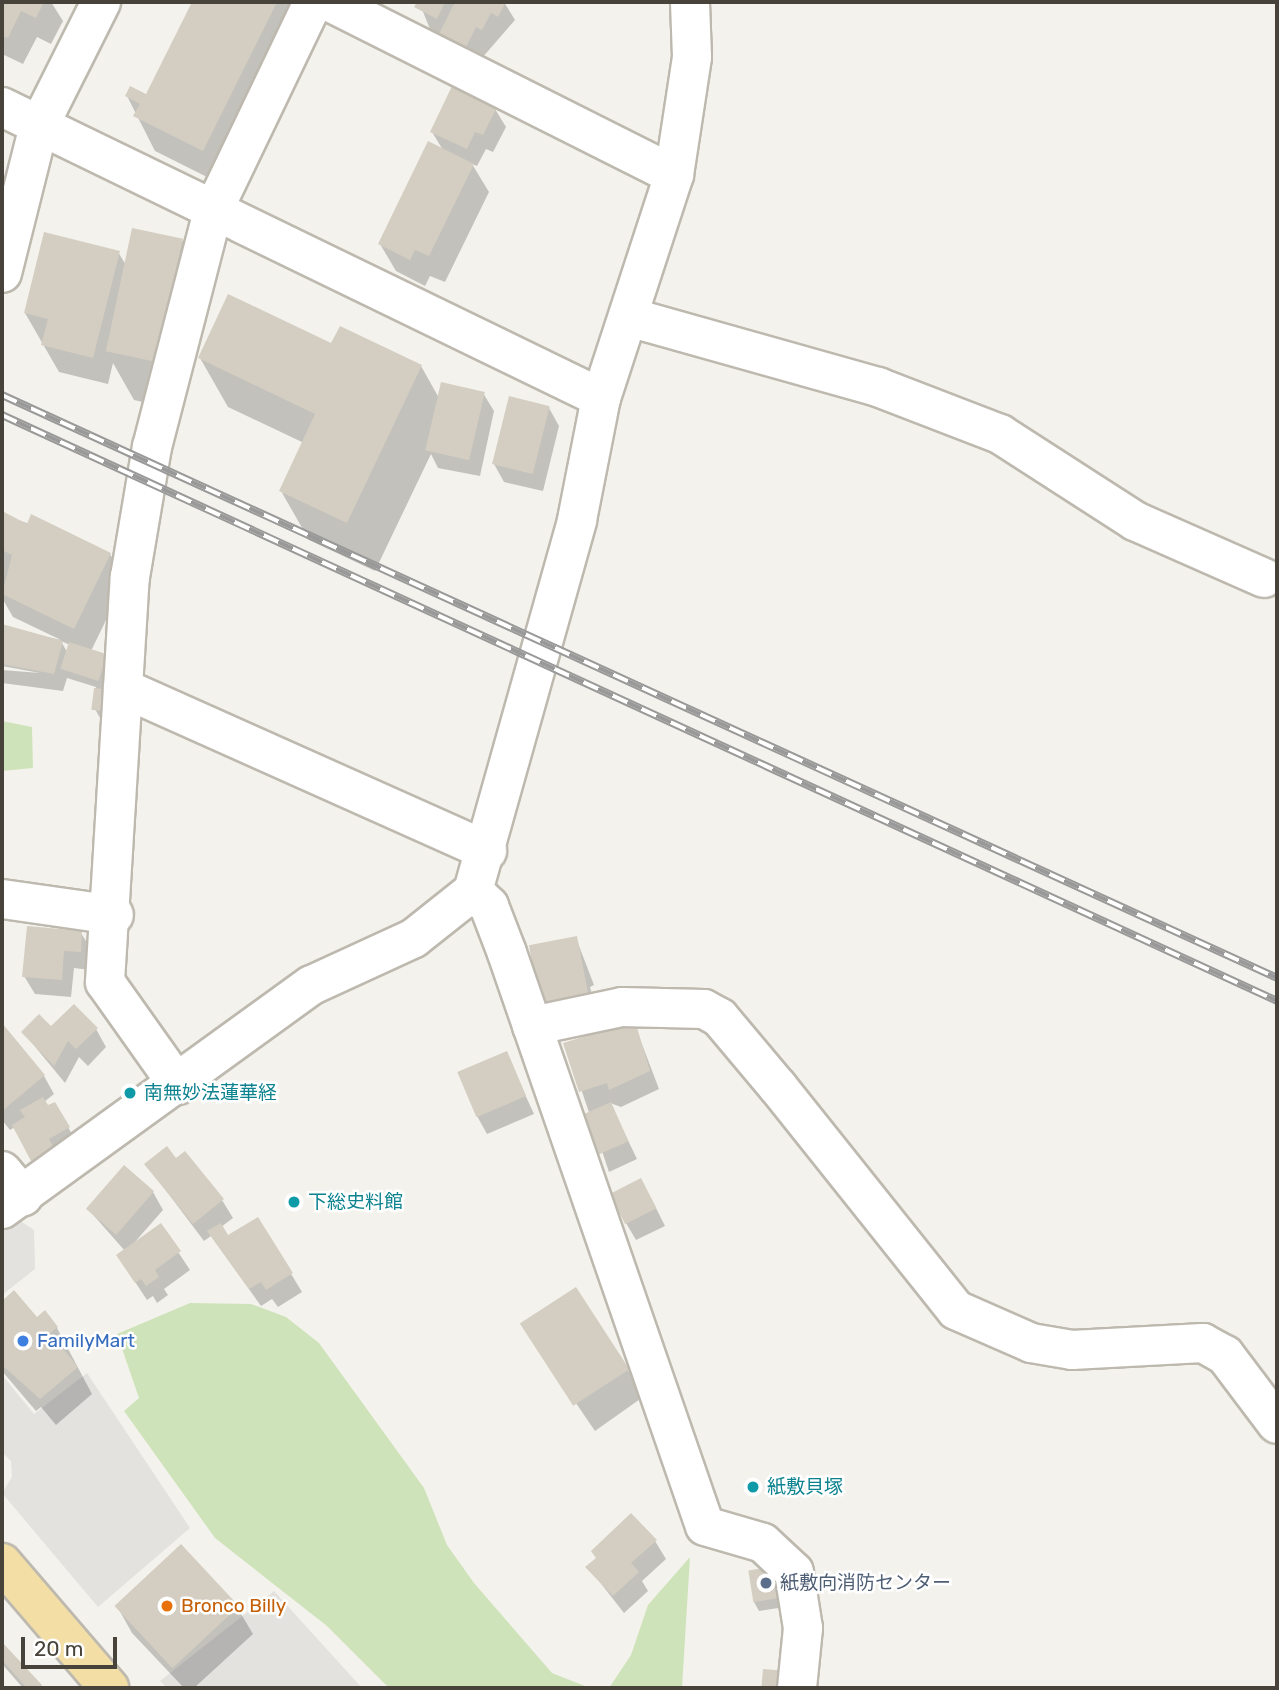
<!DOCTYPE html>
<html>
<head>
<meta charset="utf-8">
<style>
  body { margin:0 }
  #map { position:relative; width:1279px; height:1690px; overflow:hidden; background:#f4f2ec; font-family:Rubik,"Noto Sans JP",sans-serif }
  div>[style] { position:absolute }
  .green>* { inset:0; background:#cfe3ba }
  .parking>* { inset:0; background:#e3e2df }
  .shadow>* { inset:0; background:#0003 }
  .building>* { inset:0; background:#d4cec2; transform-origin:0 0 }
  .roads { filter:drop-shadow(2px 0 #beb9af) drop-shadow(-2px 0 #beb9af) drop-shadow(0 2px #beb9af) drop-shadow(0 -2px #beb9af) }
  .minor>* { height:38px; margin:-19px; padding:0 19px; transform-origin:19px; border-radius:19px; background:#fff }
  .major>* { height:38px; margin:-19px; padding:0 19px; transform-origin:19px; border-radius:19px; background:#f3dfa6 }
  .rail>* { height:8px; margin-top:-4px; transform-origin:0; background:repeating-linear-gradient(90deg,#fff 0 16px,#999 0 32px); box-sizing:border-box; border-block:2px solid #999 }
  .dots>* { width:19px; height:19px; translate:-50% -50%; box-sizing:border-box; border:4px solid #fff; border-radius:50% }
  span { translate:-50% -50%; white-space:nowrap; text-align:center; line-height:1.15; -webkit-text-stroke:5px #fff; paint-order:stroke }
  .culture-label { font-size:19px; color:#0d838f }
  .left { translate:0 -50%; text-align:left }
  .shop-label { font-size:19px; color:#366cbe }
  .service-label { font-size:19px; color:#4e5e75 }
  .food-label { font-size:19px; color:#c56008 }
  .frame { position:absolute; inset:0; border:4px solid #47433a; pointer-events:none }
  .scale { position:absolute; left:21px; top:1637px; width:96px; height:32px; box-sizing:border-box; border:4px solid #47433a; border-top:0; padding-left:9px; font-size:21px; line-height:24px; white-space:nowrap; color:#47433a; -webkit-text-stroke:5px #fff; paint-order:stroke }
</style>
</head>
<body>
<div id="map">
  <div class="green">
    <i style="clip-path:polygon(2px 721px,32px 727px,33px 768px,2px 771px)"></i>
    <i style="clip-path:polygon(190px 1303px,251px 1304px,286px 1317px,319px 1343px,424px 1488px,447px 1545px,474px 1583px,552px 1673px,590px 1688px,389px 1688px,327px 1626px,215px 1538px,124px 1411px,139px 1398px,117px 1334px)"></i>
    <i style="clip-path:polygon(690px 1557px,682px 1688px,609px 1688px,631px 1655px,648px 1605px)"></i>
  </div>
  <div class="parking">
    <i style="clip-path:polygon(16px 1218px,34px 1230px,35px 1269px,2px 1295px,2px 1227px)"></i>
    <i style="clip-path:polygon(87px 1373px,190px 1528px,98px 1607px,2px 1493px,12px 1477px,11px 1461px,2px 1452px,2px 1375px,34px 1414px)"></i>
    <i style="clip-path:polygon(274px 1591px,362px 1688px,167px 1688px,160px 1681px)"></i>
  </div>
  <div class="shadow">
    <i style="clip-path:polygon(2px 2px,51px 2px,63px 21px,51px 44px,37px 37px,23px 64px,2px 54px)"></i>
    <i style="clip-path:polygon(194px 2px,287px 2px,301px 27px,223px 185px,155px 151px,127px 96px,147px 96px)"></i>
    <i style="clip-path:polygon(419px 2px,504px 2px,515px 20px,475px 66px,432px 34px)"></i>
    <i style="clip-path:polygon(495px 109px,506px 127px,493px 152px,486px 149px,477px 166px,472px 164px,489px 192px,445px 282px,430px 276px,425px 286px,396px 271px,380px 244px,443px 150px,432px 132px)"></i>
    <i style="clip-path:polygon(182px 240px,210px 290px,182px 411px,134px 400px,113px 363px,108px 384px,59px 372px,25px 313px,118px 252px,126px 265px)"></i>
    <i style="clip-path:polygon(332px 345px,421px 366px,439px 398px,483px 393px,494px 411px,480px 476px,438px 468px,431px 454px,375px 571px,309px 540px,281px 491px,304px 443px,228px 407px,200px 358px)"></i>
    <i style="clip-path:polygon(549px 408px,559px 426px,543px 491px,504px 482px,494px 464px)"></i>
    <i style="clip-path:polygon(evenodd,5px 515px,110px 554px,125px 581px,91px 651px,111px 664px,102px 691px,114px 719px,100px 718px,95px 709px,96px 687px,67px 678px,63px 691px,2px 683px,2px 670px,40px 673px,2px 666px,2px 627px,61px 640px,13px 617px,2px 598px,5px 515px,61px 641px,70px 645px,67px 652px,61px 641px)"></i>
    <i style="clip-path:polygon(81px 933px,92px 951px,90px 970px,74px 968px,71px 997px,35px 994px,24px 976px)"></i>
    <i style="clip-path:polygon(576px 938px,594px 985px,590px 987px,597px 1013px,555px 1024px)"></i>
    <i style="clip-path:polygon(634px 1023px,659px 1089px,621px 1107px,610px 1103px,637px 1159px,609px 1172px,566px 1044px)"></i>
    <i style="clip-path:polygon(2px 1025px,44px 1076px,54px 1094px,44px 1102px,47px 1108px,55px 1104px,73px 1136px,52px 1148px,57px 1157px,38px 1168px,15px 1127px,10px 1130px,2px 1120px)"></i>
    <i style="clip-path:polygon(51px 1029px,96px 1029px,106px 1047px,88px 1066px,79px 1057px,65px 1083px,23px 1032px)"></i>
    <i style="clip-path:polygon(506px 1053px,534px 1114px,487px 1134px,477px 1116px)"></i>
    <i style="clip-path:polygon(176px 1160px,222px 1200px,233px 1218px,221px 1227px,227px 1237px,258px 1219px,302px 1292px,278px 1307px,272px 1299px,261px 1306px,211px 1236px,204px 1241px,146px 1164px)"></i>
    <i style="clip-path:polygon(153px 1192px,163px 1210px,134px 1243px,161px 1226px,190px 1270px,164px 1289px,168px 1295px,157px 1303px,153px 1296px,147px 1300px,118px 1256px,125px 1251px,88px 1209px)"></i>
    <i style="clip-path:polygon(651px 1198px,665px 1226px,636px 1240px,626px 1223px)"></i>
    <i style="clip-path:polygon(14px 1293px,36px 1320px,57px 1328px,92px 1394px,56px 1425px,41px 1407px,36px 1411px,2px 1371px,2px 1303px)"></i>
    <i style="clip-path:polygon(524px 1327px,628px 1370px,643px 1397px,595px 1431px)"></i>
    <i style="clip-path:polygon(655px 1541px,666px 1559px,642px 1581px,648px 1591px,624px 1613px,588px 1567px)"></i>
    <i style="clip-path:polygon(776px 1568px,785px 1607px,759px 1611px,754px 1602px)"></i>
    <i style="clip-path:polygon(117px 1606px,237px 1607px,253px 1634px,194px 1688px,184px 1688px,132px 1633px)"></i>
    <i style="clip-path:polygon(2px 1644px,41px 1686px,42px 1688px,23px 1688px,2px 1664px)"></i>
  </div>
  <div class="building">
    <i style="clip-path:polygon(2px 2px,44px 2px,36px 18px,21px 11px,8px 38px,2px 36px)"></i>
    <i style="clip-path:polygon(192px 2px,277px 2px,203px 151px,133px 116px,140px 104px,125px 96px,130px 86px,146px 94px)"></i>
    <i style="clip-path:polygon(417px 2px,445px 2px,437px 19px,414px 7px)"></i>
    <i style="clip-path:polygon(455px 2px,506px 2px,498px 17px,491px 13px,482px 30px,476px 27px,465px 49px,438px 36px)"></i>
    <i style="clip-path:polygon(452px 86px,497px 107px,483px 135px,475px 132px,467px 149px,430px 132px)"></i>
    <i style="clip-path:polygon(428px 141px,474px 164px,429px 256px,415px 250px,410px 260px,378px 244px)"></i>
    <i style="left:132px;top:228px;width:52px;height:126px;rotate:12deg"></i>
    <i style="clip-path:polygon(44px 232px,120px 251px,93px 358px,41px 345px,48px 319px,24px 313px)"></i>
    <i style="clip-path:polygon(228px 294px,331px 343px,340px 326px,422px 365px,347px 523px,279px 491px,315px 414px,198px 358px)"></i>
    <i style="left:441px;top:382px;width:45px;height:70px;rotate:13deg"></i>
    <i style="left:509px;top:396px;width:42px;height:70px;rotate:14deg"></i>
    <i style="clip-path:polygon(4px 512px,27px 524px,31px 514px,111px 553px,74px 629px,2px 594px,12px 555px,2px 550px)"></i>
    <i style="clip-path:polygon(2px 624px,63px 641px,54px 674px,2px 664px)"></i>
    <i style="left:69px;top:642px;width:40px;height:28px;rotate:18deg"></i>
    <i style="left:94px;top:688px;width:17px;height:22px;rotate:7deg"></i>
    <i style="clip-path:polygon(27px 926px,82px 931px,81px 952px,64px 951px,62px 980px,22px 977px)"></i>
    <i style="left:577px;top:936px;width:60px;height:49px;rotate:79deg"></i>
    <i style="clip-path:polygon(74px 1004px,98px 1028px,76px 1049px,68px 1041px,54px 1066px,21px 1032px,39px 1014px,51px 1026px)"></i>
    <i style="clip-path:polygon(635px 1021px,650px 1071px,609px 1090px,607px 1083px,579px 1092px,563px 1043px)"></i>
    <i style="clip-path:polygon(2px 1023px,45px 1075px,2px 1111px)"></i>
    <i style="left:507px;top:1051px;width:49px;height:54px;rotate:67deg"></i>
    <i style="clip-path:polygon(43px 1097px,48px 1105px,55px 1102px,70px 1127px,49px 1139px,54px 1148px,31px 1161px,12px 1125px,25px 1117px,20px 1110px)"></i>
    <i style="left:611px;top:1102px;width:43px;height:34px;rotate:66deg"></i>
    <i style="clip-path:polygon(167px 1146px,176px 1158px,185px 1151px,224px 1199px,193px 1224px,144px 1164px)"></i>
    <i style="left:124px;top:1165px;width:40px;height:58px;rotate:41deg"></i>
    <i style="left:641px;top:1178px;width:34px;height:35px;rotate:63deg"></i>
    <i style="clip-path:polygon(258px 1217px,293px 1273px,266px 1290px,261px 1282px,249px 1289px,207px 1231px,221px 1223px,228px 1235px)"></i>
    <i style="clip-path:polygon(161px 1223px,181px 1251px,155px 1270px,159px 1277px,146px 1286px,141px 1279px,135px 1283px,116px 1255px)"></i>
    <i style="left:576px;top:1287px;width:98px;height:67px;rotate:57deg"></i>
    <i style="clip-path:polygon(14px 1290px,37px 1317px,45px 1310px,58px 1327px,50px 1333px,78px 1367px,40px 1399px,2px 1365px,2px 1301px)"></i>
    <i style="clip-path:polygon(631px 1513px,657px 1540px,631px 1563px,639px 1572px,613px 1596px,585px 1567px,596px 1558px,591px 1551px)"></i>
    <i style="left:181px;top:1544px;width:85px;height:91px;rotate:47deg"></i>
    <i style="left:777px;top:1566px;width:32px;height:29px;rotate:81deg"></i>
    <i style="clip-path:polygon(2px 1642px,42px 1685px,40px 1688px,27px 1688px,2px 1660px)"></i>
    <i style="left:763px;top:1669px;width:21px;height:19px;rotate:5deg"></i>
  </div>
  <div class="roads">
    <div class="minor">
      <i style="left:330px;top:2px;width:385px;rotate:26.7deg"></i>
      <i style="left:2px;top:107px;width:666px;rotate:25.91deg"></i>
      <i style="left:2px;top:273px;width:152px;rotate:-75.9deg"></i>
      <i style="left:39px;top:126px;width:139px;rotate:-63.4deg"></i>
      <i style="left:629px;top:317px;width:259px;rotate:15.7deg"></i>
      <i style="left:878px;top:387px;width:131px;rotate:21.1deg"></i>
      <i style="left:1000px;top:434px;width:161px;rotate:32.8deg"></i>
      <i style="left:1135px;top:521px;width:141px;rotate:23.8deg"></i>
      <i style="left:123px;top:688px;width:399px;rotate:24.1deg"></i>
      <i style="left:473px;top:891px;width:22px;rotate:43deg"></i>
      <i style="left:489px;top:906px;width:50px;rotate:69deg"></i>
      <i style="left:507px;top:953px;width:606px;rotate:70.94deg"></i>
      <i style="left:705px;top:1526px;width:60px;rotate:16.3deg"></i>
      <i style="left:763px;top:1543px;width:42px;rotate:43.1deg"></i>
      <i style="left:794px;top:1572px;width:57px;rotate:80.9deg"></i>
      <i style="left:803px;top:1628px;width:60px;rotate:95.7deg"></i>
      <i style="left:2px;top:899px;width:113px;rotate:8.1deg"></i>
      <i style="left:532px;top:1026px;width:92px;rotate:-11.9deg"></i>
      <i style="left:622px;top:1007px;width:82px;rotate:1.4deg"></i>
      <i style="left:704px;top:1009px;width:18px;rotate:29deg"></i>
      <i style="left:720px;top:1018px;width:90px;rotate:50deg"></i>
      <i style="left:778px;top:1087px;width:285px;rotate:51.4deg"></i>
      <i style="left:956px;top:1310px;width:82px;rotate:23.7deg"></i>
      <i style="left:1031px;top:1343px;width:42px;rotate:9.7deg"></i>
      <i style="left:1072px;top:1350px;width:131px;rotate:-3.1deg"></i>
      <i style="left:1203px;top:1343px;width:25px;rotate:29deg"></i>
      <i style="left:1225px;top:1355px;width:86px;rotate:53deg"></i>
      <i style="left:178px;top:1085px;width:126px;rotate:-125.3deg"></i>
      <i style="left:105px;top:982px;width:406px;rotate:-86.5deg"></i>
      <i style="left:130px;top:577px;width:132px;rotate:-80.4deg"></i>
      <i style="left:152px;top:447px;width:244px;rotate:-75.5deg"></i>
      <i style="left:213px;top:211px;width:232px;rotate:-64.4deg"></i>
      <i style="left:2px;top:1171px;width:33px;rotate:50deg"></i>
      <i style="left:2px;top:1209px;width:382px;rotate:-35.9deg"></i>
      <i style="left:312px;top:985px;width:112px;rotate:-24.7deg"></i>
      <i style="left:414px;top:938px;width:75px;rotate:-38.5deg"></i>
      <i style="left:473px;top:891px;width:385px;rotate:-74.3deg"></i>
      <i style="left:577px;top:520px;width:124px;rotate:-78.9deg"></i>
      <i style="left:601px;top:398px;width:235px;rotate:-71.9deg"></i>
      <i style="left:674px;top:175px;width:119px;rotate:-81.3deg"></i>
      <i style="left:692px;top:57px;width:55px;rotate:-92.1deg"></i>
    </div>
    <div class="major">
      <i style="left:2px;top:1563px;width:165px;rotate:49.4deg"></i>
    </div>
  </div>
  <div class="rail">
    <i style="left:2px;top:395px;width:1402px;rotate:24.57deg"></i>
    <i style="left:2px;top:415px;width:1403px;rotate:24.68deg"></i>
  </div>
  <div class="dots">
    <i style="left:130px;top:1093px;background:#0f9aa8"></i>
    <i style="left:294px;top:1202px;background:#0f9aa8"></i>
    <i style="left:23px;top:1341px;background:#3f7fe0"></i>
    <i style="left:753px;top:1487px;background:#0f9aa8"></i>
    <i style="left:766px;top:1583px;background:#5c6f8a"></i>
    <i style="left:167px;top:1606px;background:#e8710a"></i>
  </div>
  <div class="culture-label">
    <span class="left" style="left:144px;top:1093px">南無妙法蓮華経</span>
    <span class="left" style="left:308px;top:1202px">下総史料館</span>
    <span class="left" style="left:767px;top:1487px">紙敷貝塚</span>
  </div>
  <div class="shop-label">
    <span class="left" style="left:37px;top:1341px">FamilyMart</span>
  </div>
  <div class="service-label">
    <span class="left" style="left:780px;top:1583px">紙敷向消防センター</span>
  </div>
  <div class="food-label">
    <span class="left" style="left:181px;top:1606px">Bronco Billy</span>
  </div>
  <div class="frame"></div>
  <div class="scale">20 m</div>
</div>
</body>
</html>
